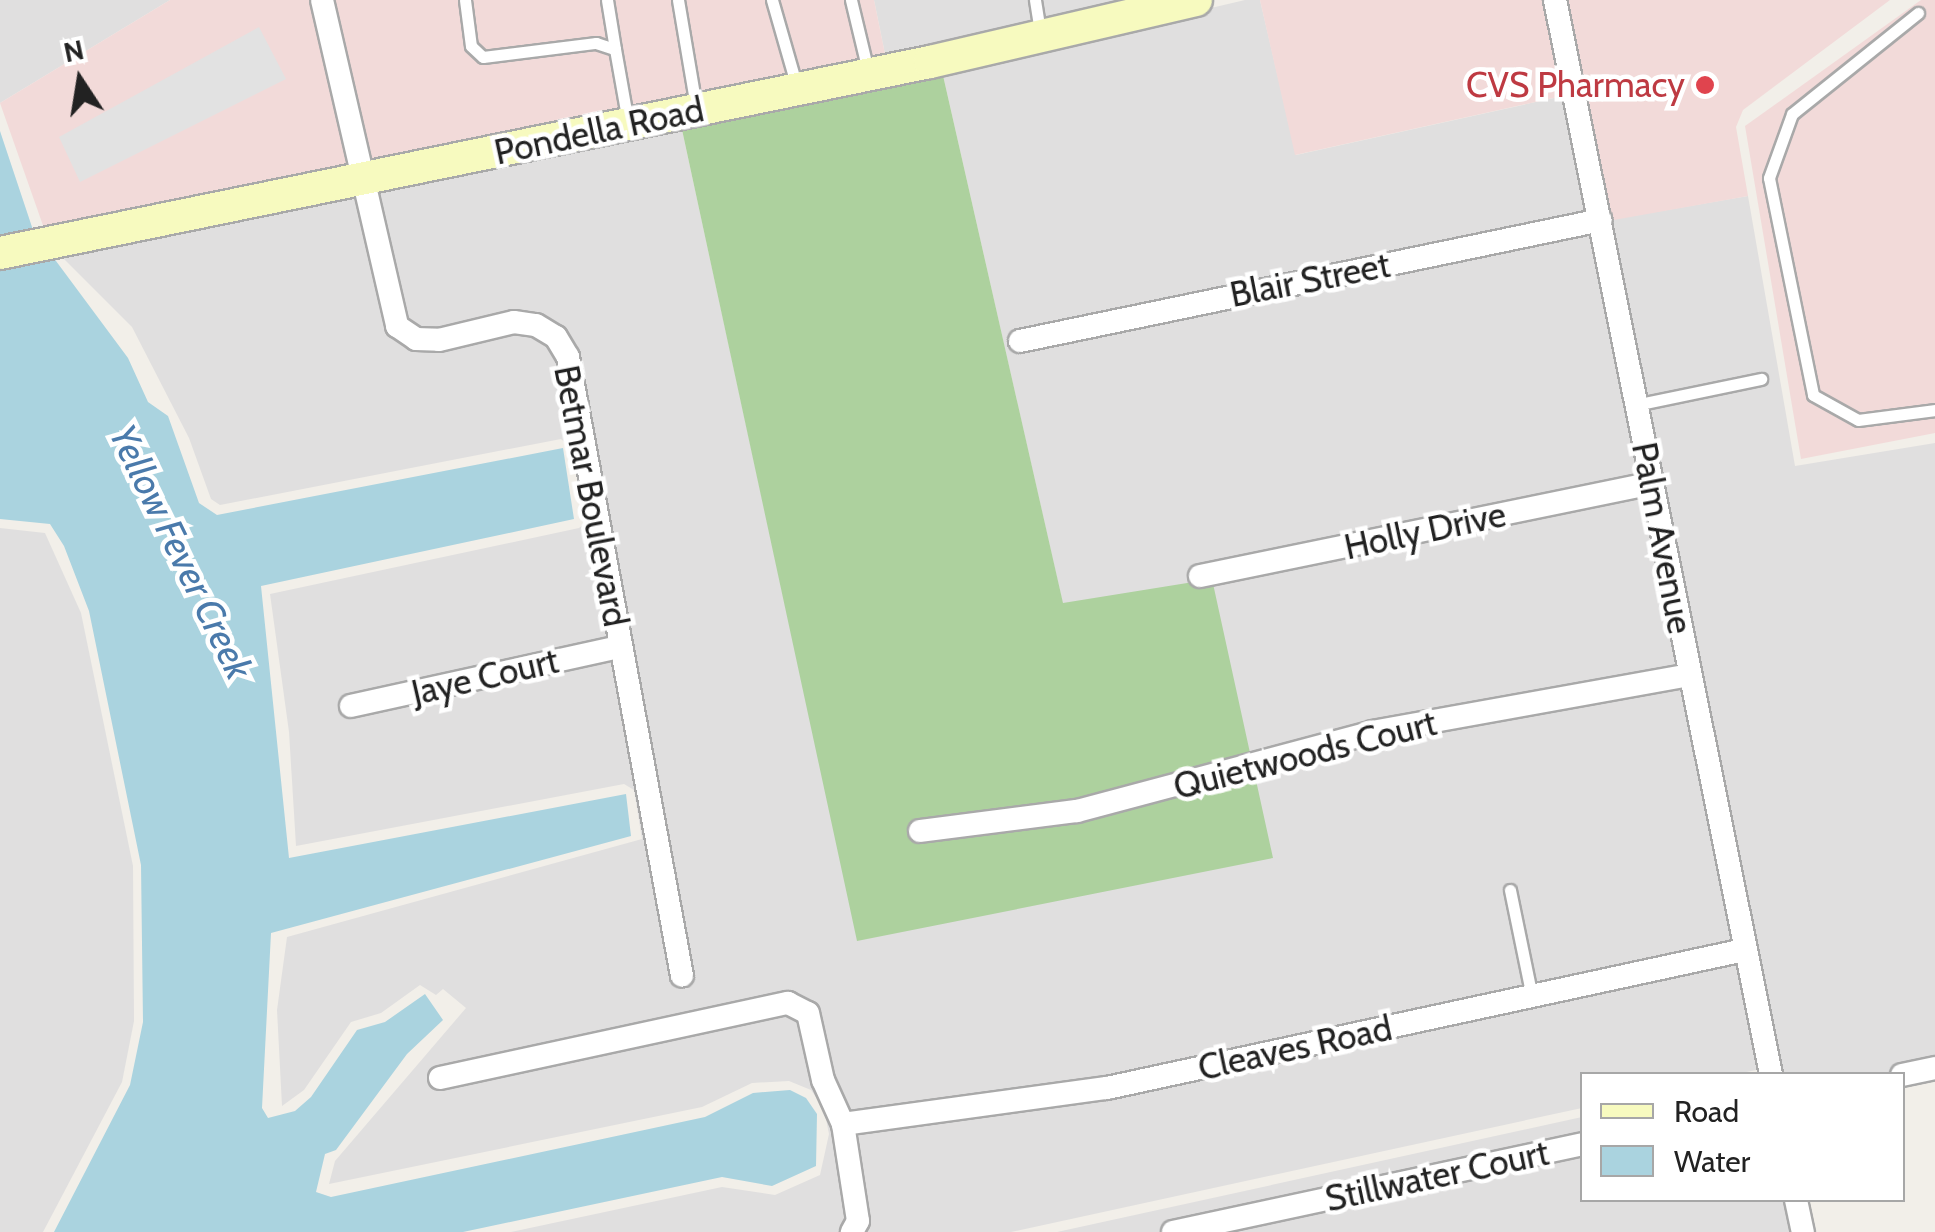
<!DOCTYPE html>
<html>
<head>
<meta charset="utf-8">
<style>
  body { margin:0 }
  #map { position:relative; width:1935px; height:1232px; overflow:hidden; background:#f2efe9; font-family:Cabin,sans-serif }
  div>[style] { position:absolute }
  .residential>* { inset:0; background:#e0dfdf }
  .commercial>* { inset:0; background:#f2dad9 }
  .forest>* { inset:0; background:#add19e }
  .parking>* { inset:0; background:#e2e2e2 }
  .water>* { inset:0; background:#aad3df }
  .roads { filter:drop-shadow(2px 0 #a9a9a9) drop-shadow(-2px 0 #a9a9a9) drop-shadow(0 2px #a9a9a9) drop-shadow(0 -2px #a9a9a9) }
  .lane>* { height:11px; margin:-5.5px; padding:0 5.5px; transform-origin:5.5px; border-radius:5.5px; background:#fff }
  .street>* { height:22px; margin:-11px; padding:0 11px; transform-origin:11px; border-radius:11px; background:#fff }
  .secondary>* { height:32px; margin:-16px; padding:0 16px; transform-origin:16px; border-radius:16px; background:#f7fabf }
  .dots>* { width:28px; height:28px; translate:-50% -50%; box-sizing:border-box; border:5px solid #fff; border-radius:50% }
  span { translate:-50% -50%; white-space:nowrap; text-align:center; line-height:1.15; -webkit-text-stroke:9px #fff; paint-order:stroke }
  .health-label { font-size:35px; color:#be3a42 }
  .right { translate:-100% -50%; text-align:right }
  .street-label { font-size:35px; color:#222 }
  .water-label { font-size:38px; color:#4a7aab; font-style:italic }
  .legend { position:absolute; left:1580px; top:1072px; width:325px; height:130px; box-sizing:border-box; background:#fff; border:2px solid #a7a7a7; margin:0; padding:12px 18px; list-style:none; font-size:30px; color:#222 }
  .legend li { display:flex; align-items:center; gap:20px; height:50px }
  .legend b { width:50px; border:2px solid #a7a7a7 }
  .north { position:absolute; left:30px; top:30px; width:100px; height:100px; -webkit-text-stroke:8px #fff; paint-order:stroke; rotate:348deg; font-size:28px; font-weight:700; line-height:40px; text-align:center; color:#222 }
  .north::after { content:''; display:block; margin:auto; width:35px; height:45px; background:#222; clip-path:polygon(50% 0,100% 100%,50% 72%,0 100%) }
</style>
</head>
<body>
<div id="map">
  <div class="residential">
    <i style="clip-path:polygon(0 0,170px 0,0 103px)"></i>
    <i style="clip-path:polygon(874px 0,1146px 0,886px 59px)"></i>
    <i style="clip-path:polygon(1245px 0,1260px 0,1296px 155px,1572px 94px,1597px 222px,1748px 196px,1795px 466px,1935px 443px,1935px 1068px,1902px 1074px,1780px 1074px,1772px 1067px,1736px 1074px,1582px 1074px,1582px 1108px,1011px 1232px,511px 1232px,722px 1187px,775px 1195px,820px 1175px,829px 1134px,824px 1109px,811px 1090px,789px 1081px,752px 1083px,702px 1107px,329px 1184px,335px 1161px,466px 1008px,443px 989px,436px 995px,420px 985px,381px 1013px,351px 1022px,304px 1090px,282px 1106px,277px 1010px,287px 937px,642px 839px,634px 790px,624px 784px,296px 846px,289px 732px,270px 594px,579px 528px,589px 520px,574px 450px,561px 439px,220px 505px,211px 499px,189px 438px,132px 327px,60px 255px,681px 125px,858px 941px,1063px 604px,942px 71px)"></i>
    <i style="clip-path:polygon(0 528px,45px 533px,81px 613px,133px 866px,134px 1021px,122px 1082px,43px 1232px,0 1232px)"></i>
    <i style="clip-path:polygon(1582px 1117px,1582px 1200px,1796px 1200px,1803px 1232px,1057px 1232px)"></i>
  </div>
  <div class="commercial">
    <i style="clip-path:polygon(170px 0,874px 0,886px 59px,46px 234px,0 103px)"></i>
    <i style="clip-path:polygon(1260px 0,1890px 0,1743px 110px,1736px 127px,1748px 196px,1597px 223px,1571px 94px,1295px 155px)"></i>
    <i style="clip-path:polygon(1921px 0,1935px 0,1935px 433px,1801px 459px,1745px 126px)"></i>
  </div>
  <div class="forest">
    <i style="clip-path:polygon(942px 71px,1063px 603px,1212px 579px,1273px 858px,857px 941px,681px 125px)"></i>
  </div>
  <div class="parking">
    <i style="clip-path:polygon(259px 27px,286px 79px,80px 182px,59px 137px)"></i>
  </div>
  <div class="water">
    <i style="clip-path:polygon(0 131px,33px 230px,128px 358px,148px 402px,168px 416px,199px 503px,217px 515px,563px 448px,574px 519px,261px 586px,289px 858px,626px 794px,631px 836px,271px 933px,262px 1108px,268px 1118px,295px 1111px,311px 1097px,357px 1030px,385px 1022px,425px 994px,443px 1020px,407px 1054px,336px 1150px,325px 1154px,316px 1192px,331px 1197px,705px 1117px,753px 1093px,790px 1090px,806px 1098px,817px 1114px,816px 1166px,772px 1186px,722px 1177px,463px 1232px,54px 1232px,130px 1085px,143px 1022px,141px 865px,89px 611px,64px 546px,50px 524px,0 519px)"></i>
  </div>
  <div class="roads">
    <div class="lane">
      <i style="left:465px;top:0;width:46px;rotate:82.6deg"></i>
      <i style="left:471px;top:46px;width:16px;rotate:43deg"></i>
      <i style="left:483px;top:57px;width:114px;rotate:-7.1deg"></i>
      <i style="left:596px;top:43px;width:20px;rotate:18deg"></i>
      <i style="left:615px;top:49px;width:74px;rotate:79.9deg"></i>
      <i style="left:607px;top:0;width:50px;rotate:80.7deg"></i>
      <i style="left:678px;top:0;width:108px;rotate:80.4deg"></i>
      <i style="left:772px;top:0;width:91px;rotate:74deg"></i>
      <i style="left:851px;top:0;width:73px;rotate:76.5deg"></i>
      <i style="left:1035px;top:0;width:32px;rotate:81deg"></i>
      <i style="left:1918px;top:13px;width:161px;rotate:141.3deg"></i>
      <i style="left:1792px;top:114px;width:68px;rotate:109.8deg"></i>
      <i style="left:1769px;top:178px;width:221px;rotate:78.5deg"></i>
      <i style="left:1813px;top:395px;width:51px;rotate:29.1deg"></i>
      <i style="left:1858px;top:420px;width:78px;rotate:-7.4deg"></i>
      <i style="left:1635px;top:405px;width:129px;rotate:-11.7deg"></i>
      <i style="left:1510px;top:890px;width:109px;rotate:78.4deg"></i>
    </div>
    <div class="street">
      <i style="left:322px;top:0;width:335px;rotate:77deg"></i>
      <i style="left:397px;top:326px;width:23px;rotate:34deg"></i>
      <i style="left:416px;top:339px;width:23px;rotate:2deg"></i>
      <i style="left:439px;top:340px;width:77px;rotate:-13.5deg"></i>
      <i style="left:514px;top:322px;width:22px;rotate:8deg"></i>
      <i style="left:536px;top:325px;width:23px;rotate:31deg"></i>
      <i style="left:556px;top:337px;width:23px;rotate:59deg"></i>
      <i style="left:568px;top:357px;width:629px;rotate:79.56deg"></i>
      <i style="left:1555px;top:0;width:1096px;rotate:78.63deg"></i>
      <i style="left:1020px;top:341px;width:593px;rotate:-11.76deg"></i>
      <i style="left:1200px;top:576px;width:459px;rotate:-11.6deg"></i>
      <i style="left:351px;top:706px;width:275px;rotate:-12.4deg"></i>
      <i style="left:920px;top:831px;width:158px;rotate:-7.3deg"></i>
      <i style="left:1077px;top:811px;width:306px;rotate:-14.9deg"></i>
      <i style="left:1373px;top:732px;width:322px;rotate:-10.2deg"></i>
      <i style="left:1902px;top:1075px;width:34px;rotate:-12deg"></i>
      <i style="left:440px;top:1078px;width:356px;rotate:-12.2deg"></i>
      <i style="left:788px;top:1003px;width:22px;rotate:27deg"></i>
      <i style="left:808px;top:1013px;width:69px;rotate:77.4deg"></i>
      <i style="left:823px;top:1080px;width:48px;rotate:65.6deg"></i>
      <i style="left:843px;top:1124px;width:98px;rotate:81.2deg"></i>
      <i style="left:858px;top:1221px;width:13px;rotate:119deg"></i>
      <i style="left:843px;top:1124px;width:266px;rotate:-7.8deg"></i>
      <i style="left:1107px;top:1088px;width:652px;rotate:-12.22deg"></i>
      <i style="left:1796px;top:1200px;width:33px;rotate:78deg"></i>
      <i style="left:1173px;top:1232px;width:418px;rotate:-12.1deg"></i>
    </div>
    <div class="secondary">
      <i style="left:0;top:253px;width:949px;rotate:-11.61deg"></i>
      <i style="left:930px;top:62px;width:273px;rotate:-13.1deg"></i>
    </div>
  </div>
  <div class="dots">
    <i style="left:1705px;top:85px;background:#e0444e"></i>
  </div>
  <div class="health-label">
    <span class="right" style="left:1685px;top:85px">CVS Pharmacy</span>
  </div>
  <div class="street-label">
    <span style="left:599px;top:131px;rotate:-12deg">Pondella Road</span>
    <span style="left:1310px;top:280px;rotate:-11deg">Blair Street</span>
    <span style="left:591px;top:496px;rotate:79deg">Betmar Boulevard</span>
    <span style="left:1425px;top:531px;rotate:-12deg">Holly Drive</span>
    <span style="left:1662px;top:538px;rotate:79deg">Palm Avenue</span>
    <span style="left:485px;top:677px;rotate:-13deg">Jaye Court</span>
    <span style="left:1305px;top:755px;rotate:-14deg">Quietwoods Court</span>
    <span style="left:1295px;top:1048px;rotate:-12deg">Cleaves Road</span>
    <span style="left:1437px;top:1176px;rotate:-12deg">Stillwater Court</span>
  </div>
  <div class="water-label">
    <span style="left:181px;top:552px;rotate:64deg">Yellow Fever Creek</span>
  </div>
  <ul class="legend">
  <li><b style="height:12px;background:#f7fabf"></b>Road</li>
  <li><b style="height:28px;background:#aad3df"></b>Water</li>
  </ul>
  <div class="north">N</div>
</div>
</body>
</html>
